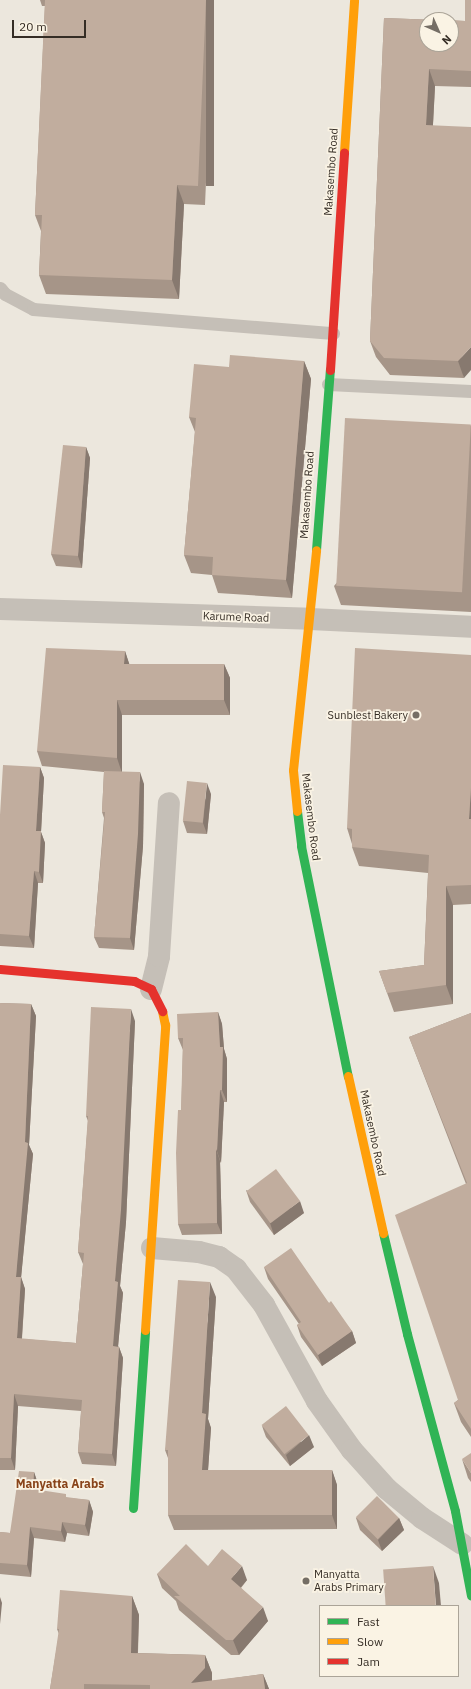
<!DOCTYPE html>
<html>
<head>
<meta charset="utf-8">
<style>
  body { margin:0 }
  #map { position:relative; width:471px; height:1689px; overflow:hidden; background:#ece7dd; font-family:"IBM Plex Sans",sans-serif }
  div>[style] { position:absolute }
  .lane>* { height:13px; margin:-6.5px; padding:0 6.5px; transform-origin:6.5px; border-radius:6.5px; background:#c5bfb7 }
  .street>* { height:22px; margin:-11px; padding:0 11px; transform-origin:11px; border-radius:11px; background:#c5bfb7 }
  .fast>* { height:9px; margin:-4.5px; padding:0 4.5px; transform-origin:4.5px; border-radius:4.5px; background:#30b455 }
  .slow>* { height:9px; margin:-4.5px; padding:0 4.5px; transform-origin:4.5px; border-radius:4.5px; background:#ff9f0a }
  .jam>* { height:9px; margin:-4.5px; padding:0 4.5px; transform-origin:4.5px; border-radius:4.5px; background:#e5322d }
  .wall>* { inset:0; background:#a69588 }
  .shaded-wall>* { inset:0; background:#87796f; transform-origin:0 0 }
  .building>* { inset:0; background:#c1ad9e; transform-origin:0 0 }
  .dots>* { width:11px; height:11px; translate:-50% -50%; box-sizing:border-box; border:2px solid #faf3e4; border-radius:50% }
  span { translate:-50% -50%; white-space:nowrap; text-align:center; line-height:1.15; -webkit-text-stroke:3.5px #faf3e4; paint-order:stroke }
  .street-label { font-size:11px; color:#352d25 }
  .poi-label { font-size:11px; color:#352d25 }
  .right { translate:-100% -50%; text-align:right }
  .left { translate:0 -50%; text-align:left }
  .neighbourhood-label { font-size:12px; color:#89441a; font-weight:700 }
  .legend { position:absolute; left:319px; top:1605px; width:140px; height:72px; box-sizing:border-box; background:#faf3e4; border:1px solid #aba498; margin:0; padding:5px 7px; list-style:none; font-size:12px; color:#352d25 }
  .legend li { display:flex; align-items:center; gap:8px; height:20px }
  .legend b { width:20px; border:1px solid #aba498 }
  .north { position:absolute; left:419px; top:12px; width:40px; height:40px; box-sizing:border-box; background:#faf3e4; border:1px solid #aba498; border-radius:50%; rotate:135deg; font-size:11px; font-weight:700; line-height:16px; text-align:center; color:#352d25 }
  .north::after { content:''; display:block; margin:auto; width:14px; height:18px; background:#756e65; clip-path:polygon(50% 0,100% 100%,50% 72%,0 100%) }
  .scale { position:absolute; left:12px; top:20px; width:74px; height:18px; box-sizing:border-box; border:2px solid #352d25; border-top:0; padding-left:5px; font-size:12px; line-height:14px; white-space:nowrap; color:#352d25; -webkit-text-stroke:3px #faf3e4; paint-order:stroke }
</style>
</head>
<body>
<div id="map">
  <div class="lane">
    <i style="left:0;top:288px;width:8px;rotate:50deg"></i>
    <i style="left:5px;top:294px;width:32px;rotate:28deg"></i>
    <i style="left:33px;top:309px;width:301px;rotate:4.6deg"></i>
    <i style="left:328px;top:384px;width:143px;rotate:2.8deg"></i>
  </div>
  <div class="street">
    <i style="left:0;top:609px;width:310px;rotate:1.8deg"></i>
    <i style="left:310px;top:619px;width:161px;rotate:2.8deg"></i>
    <i style="left:151px;top:989px;width:34px;rotate:-76deg"></i>
    <i style="left:159px;top:956px;width:153px;rotate:-86.3deg"></i>
    <i style="left:152px;top:1248px;width:47px;rotate:4.9deg"></i>
    <i style="left:199px;top:1252px;width:21px;rotate:14deg"></i>
    <i style="left:219px;top:1257px;width:21px;rotate:35deg"></i>
    <i style="left:236px;top:1269px;width:46px;rotate:52.1deg"></i>
    <i style="left:264px;top:1305px;width:110px;rotate:61.1deg"></i>
    <i style="left:317px;top:1401px;width:60px;rotate:54.5deg"></i>
    <i style="left:352px;top:1450px;width:52px;rotate:48.1deg"></i>
    <i style="left:387px;top:1489px;width:45px;rotate:39.6deg"></i>
    <i style="left:422px;top:1518px;width:48px;rotate:33deg"></i>
  </div>
  <div class="fast">
    <i style="left:316px;top:550px;width:181px;rotate:-85.6deg"></i>
    <i style="left:297px;top:811px;width:35px;rotate:83deg"></i>
    <i style="left:301px;top:846px;width:235px;rotate:78.5deg"></i>
    <i style="left:383px;top:1233px;width:104px;rotate:76.6deg"></i>
    <i style="left:407px;top:1334px;width:183px;rotate:74.8deg"></i>
    <i style="left:455px;top:1511px;width:86px;rotate:79.3deg"></i>
    <i style="left:133px;top:1508px;width:178px;rotate:-86.1deg"></i>
  </div>
  <div class="slow">
    <i style="left:344px;top:152px;width:152px;rotate:-86.2deg"></i>
    <i style="left:297px;top:811px;width:41px;rotate:-95.6deg"></i>
    <i style="left:293px;top:770px;width:221px;rotate:-84deg"></i>
    <i style="left:348px;top:1076px;width:161px;rotate:77.4deg"></i>
    <i style="left:145px;top:1330px;width:306px;rotate:-86.2deg"></i>
    <i style="left:165px;top:1025px;width:14px;rotate:-102deg"></i>
  </div>
  <div class="jam">
    <i style="left:330px;top:370px;width:218px;rotate:-86.3deg"></i>
    <i style="left:0;top:969px;width:135px;rotate:5.1deg"></i>
    <i style="left:134px;top:981px;width:19px;rotate:25deg"></i>
    <i style="left:151px;top:989px;width:25px;rotate:63deg"></i>
  </div>
  <div class="wall">
    <i style="clip-path:polygon(40px 0,214px 0,205px 205px,184px 204px,179px 299px,46px 294px,39px 275px,41px 231px,35px 215px,45px 6px,42px 6px)"></i>
    <i style="clip-path:polygon(471px 0,471px 87px,435px 86px,433px 125px,464px 378px,390px 375px,376px 357px,370px 341px,384px 18px,465px 21px)"></i>
    <i style="clip-path:polygon(304px 361px,311px 379px,292px 598px,218px 593px,212px 575px,191px 573px,184px 555px,195px 432px,189px 417px,229px 367px)"></i>
    <i style="clip-path:polygon(471px 425px,471px 612px,341px 605px,334px 586px)"></i>
    <i style="clip-path:polygon(86px 447px,90px 458px,82px 568px,56px 566px,51px 554px)"></i>
    <i style="clip-path:polygon(125px 651px,129px 664px,224px 664px,230px 678px,230px 715px,122px 715px,122px 772px,144px 784px,143px 846px,134px 950px,99px 948px,94px 937px,104px 818px,102px 812px,104px 772px,42px 766px,37px 751px)"></i>
    <i style="clip-path:polygon(471px 655px,471px 904px,453px 905px,453px 1004px,394px 1012px,379px 971px,424px 965px,428px 873px,359px 866px,352px 847px,352px 844px,347px 828px)"></i>
    <i style="clip-path:polygon(40px 767px,44px 778px,41px 832px,45px 843px,43px 883px,38px 883px,34px 948px,0 946px,0 815px)"></i>
    <i style="clip-path:polygon(211px 794px,207px 834px,187px 833px,183px 821px)"></i>
    <i style="clip-path:polygon(0 1003px,31px 1004px,36px 1016px,29px 1145px,33px 1154px,21px 1277px,25px 1289px,22px 1339px,76px 1343px,83px 1264px,78px 1252px,88px 1121px,86px 1116px,135px 1021px,126px 1222px,120px 1286px,123px 1293px,118px 1346px,119px 1347px,123px 1358px,116px 1466px,82px 1464px,78px 1452px,81px 1411px,18px 1406px,15px 1470px,0 1470px)"></i>
    <i style="clip-path:polygon(218px 1012px,222px 1024px,224px 1049px,227px 1059px,227px 1102px,224px 1102px,221px 1163px,220px 1161px,222px 1234px,182px 1235px,178px 1224px,183px 1050px,178px 1038px)"></i>
    <i style="clip-path:polygon(471px 1013px,471px 1437px,461px 1422px,454px 1403px,458px 1400px,466px 1184px,409px 1037px)"></i>
    <i style="clip-path:polygon(246px 1190px,304px 1213px,274px 1235px,250px 1202px)"></i>
    <i style="clip-path:polygon(264px 1267px,329px 1303px,352px 1331px,356px 1343px,322px 1366px,301px 1337px,297px 1325px,299px 1324px,268px 1279px)"></i>
    <i style="clip-path:polygon(216px 1297px,208px 1419px,211px 1428px,208px 1470px,332px 1470px,337px 1485px,337px 1529px,174px 1530px,168px 1515px,168px 1458px,165px 1450px)"></i>
    <i style="clip-path:polygon(262px 1426px,314px 1447px,290px 1466px,266px 1437px)"></i>
    <i style="clip-path:polygon(462px 1459px,471px 1473px,471px 1482px,468px 1478px)"></i>
    <i style="clip-path:polygon(34px 1472px,38px 1484px,38px 1490px,68px 1498px,89px 1500px,93px 1512px,89px 1536px,67px 1533px,65px 1542px,34px 1538px,31px 1577px,0 1574px,0 1532px,10px 1533px)"></i>
    <i style="clip-path:polygon(356px 1518px,399px 1518px,404px 1530px,382px 1551px,360px 1530px)"></i>
    <i style="clip-path:polygon(208px 1566px,247px 1580px,241px 1588px,268px 1621px,239px 1655px,231px 1655px,179px 1610px,176px 1601px,162px 1588px,157px 1574px)"></i>
    <i style="clip-path:polygon(132px 1596px,139px 1615px,138px 1653px,205px 1655px,212px 1673px,212px 1681px,263px 1674px,269px 1689px,50px 1689px,59px 1634px,57px 1629px)"></i>
  </div>
  <div class="shaded-wall">
    <i style="left:206px;top:0;width:8px;height:186px"></i>
    <i style="clip-path:polygon(429px 69px,435px 86px,432px 142px,426px 125px)"></i>
    <i style="clip-path:polygon(177px 185px,184px 204px,179px 299px,172px 280px)"></i>
    <i style="clip-path:polygon(471px 347px,471px 370px,464px 378px,458px 361px)"></i>
    <i style="clip-path:polygon(304px 361px,311px 379px,292px 598px,286px 580px)"></i>
    <i style="clip-path:polygon(86px 447px,90px 458px,82px 568px,78px 556px)"></i>
    <i style="clip-path:polygon(125px 651px,130px 666px,124px 664px)"></i>
    <i style="clip-path:polygon(224px 664px,230px 678px,230px 715px,224px 700px)"></i>
    <i style="clip-path:polygon(117px 700px,122px 715px,122px 773px,117px 758px)"></i>
    <i style="clip-path:polygon(40px 767px,44px 778px,41px 832px,45px 843px,43px 883px,39px 872px,36px 831px)"></i>
    <i style="clip-path:polygon(140px 772px,144px 784px,143px 846px,134px 950px,130px 938px)"></i>
    <i style="clip-path:polygon(207px 783px,211px 794px,207px 834px,203px 823px)"></i>
    <i style="clip-path:polygon(471px 788px,471px 824px,469px 819px)"></i>
    <i style="clip-path:polygon(34px 871px,38px 883px,34px 948px,29px 936px)"></i>
    <i style="clip-path:polygon(446px 886px,453px 905px,453px 1004px,446px 985px)"></i>
    <i style="clip-path:polygon(31px 1004px,36px 1016px,29px 1145px,33px 1154px,20px 1289px,16px 1277px,25px 1142px)"></i>
    <i style="clip-path:polygon(131px 1009px,135px 1021px,126px 1222px,120px 1286px,123px 1293px,117px 1358px,113px 1346px,115px 1281px)"></i>
    <i style="clip-path:polygon(218px 1012px,222px 1024px,224px 1049px,227px 1059px,227px 1102px,222px 1090px)"></i>
    <i style="clip-path:polygon(220px 1090px,224px 1102px,221px 1163px,217px 1151px)"></i>
    <i style="clip-path:polygon(216px 1149px,220px 1161px,222px 1234px,217px 1223px)"></i>
    <i style="clip-path:polygon(300px 1201px,304px 1213px,274px 1235px,270px 1223px)"></i>
    <i style="clip-path:polygon(21px 1277px,25px 1289px,21px 1350px,17px 1338px)"></i>
    <i style="clip-path:polygon(210px 1282px,216px 1297px,208px 1419px,211px 1428px,207px 1485px,202px 1470px,202px 1413px)"></i>
    <i style="clip-path:polygon(352px 1331px,356px 1343px,322px 1366px,318px 1355px)"></i>
    <i style="clip-path:polygon(119px 1347px,123px 1358px,116px 1466px,112px 1454px)"></i>
    <i style="clip-path:polygon(14px 1394px,18px 1406px,15px 1470px,11px 1458px)"></i>
    <i style="clip-path:polygon(309px 1435px,314px 1447px,290px 1466px,286px 1455px)"></i>
    <i style="clip-path:polygon(332px 1470px,337px 1485px,337px 1529px,332px 1515px)"></i>
    <i style="clip-path:polygon(34px 1472px,38px 1484px,37px 1500px,33px 1489px)"></i>
    <i style="clip-path:polygon(89px 1500px,93px 1512px,89px 1536px,85px 1525px)"></i>
    <i style="clip-path:polygon(399px 1518px,404px 1530px,382px 1551px,378px 1540px)"></i>
    <i style="clip-path:polygon(62px 1522px,67px 1533px,65px 1542px,61px 1531px)"></i>
    <i style="clip-path:polygon(30px 1527px,34px 1538px,31px 1577px,27px 1565px)"></i>
    <i style="clip-path:polygon(242px 1566px,247px 1580px,236px 1593px,231px 1579px)"></i>
    <i style="clip-path:polygon(433px 1566px,439px 1583px,441px 1606px,436px 1606px)"></i>
    <i style="clip-path:polygon(132px 1596px,139px 1615px,137px 1671px,131px 1653px)"></i>
    <i style="clip-path:polygon(0 1597px,2px 1603px,0 1624px)"></i>
    <i style="clip-path:polygon(263px 1607px,268px 1621px,239px 1655px,233px 1640px)"></i>
    <i style="clip-path:polygon(205px 1655px,212px 1673px,212px 1686px,191px 1683px)"></i>
    <i style="clip-path:polygon(263px 1674px,269px 1689px,265px 1689px)"></i>
  </div>
  <div class="building">
    <i style="clip-path:polygon(45px 0,206px 0,198px 186px,177px 185px,172px 280px,39px 275px,42px 215px,35px 215px)"></i>
    <i style="clip-path:polygon(465px 0,471px 0,471px 71px,429px 69px,426px 125px,471px 127px,471px 347px,458px 361px,384px 358px,370px 341px,384px 18px,436px 20px,427px 20px,427px 44px,451px 44px,451px 20px,465px 21px)"></i>
    <i style="clip-path:polygon(230px 355px,304px 361px,286px 580px,212px 575px,213px 557px,184px 555px,196px 418px,189px 417px,194px 364px,229px 367px)"></i>
    <i style="left:345px;top:418px;width:126px;height:168px;rotate:3deg"></i>
    <i style="clip-path:polygon(63px 445px,86px 447px,78px 556px,51px 554px)"></i>
    <i style="clip-path:polygon(46px 648px,125px 651px,124px 664px,224px 664px,224px 700px,117px 700px,117px 758px,37px 751px)"></i>
    <i style="clip-path:polygon(355px 648px,471px 655px,471px 788px,469px 819px,471px 819px,471px 885px,446px 886px,446px 985px,387px 993px,379px 971px,424px 965px,429px 855px,352px 847px,352px 829px,347px 828px)"></i>
    <i style="clip-path:polygon(3px 765px,40px 767px,36px 831px,41px 831px,39px 872px,34px 871px,29px 936px,0 934px,0 815px)"></i>
    <i style="clip-path:polygon(104px 771px,140px 772px,138px 834px,130px 938px,94px 937px,105px 812px,102px 812px)"></i>
    <i style="left:187px;top:781px;width:20px;height:40px;rotate:6deg"></i>
    <i style="clip-path:polygon(0 1003px,31px 1004px,25px 1142px,28px 1143px,16px 1277px,21px 1277px,17px 1338px,76px 1343px,84px 1253px,78px 1252px,88px 1116px,86px 1116px,91px 1007px,131px 1009px,121px 1210px,115px 1281px,118px 1282px,113px 1346px,119px 1347px,112px 1454px,78px 1452px,82px 1400px,14px 1394px,11px 1458px,0 1458px)"></i>
    <i style="clip-path:polygon(218px 1012px,220px 1047px,223px 1047px,222px 1090px,220px 1090px,217px 1151px,216px 1149px,217px 1223px,178px 1224px,176px 1153px,178px 1110px,181px 1110px,183px 1038px,178px 1038px,177px 1014px)"></i>
    <i style="clip-path:polygon(471px 1013px,471px 1429px,454px 1403px,458px 1400px,395px 1215px,467px 1183px,409px 1037px)"></i>
    <i style="left:276px;top:1169px;width:40px;height:37px;rotate:53deg"></i>
    <i style="clip-path:polygon(291px 1248px,329px 1303px,331px 1301px,352px 1331px,318px 1355px,297px 1325px,301px 1322px,264px 1267px)"></i>
    <i style="clip-path:polygon(178px 1280px,210px 1282px,202px 1413px,206px 1414px,202px 1470px,332px 1470px,332px 1515px,168px 1515px,168px 1450px,165px 1450px)"></i>
    <i style="left:286px;top:1406px;width:37px;height:31px;rotate:52deg"></i>
    <i style="clip-path:polygon(471px 1453px,471px 1473px,462px 1459px)"></i>
    <i style="clip-path:polygon(19px 1471px,34px 1472px,33px 1489px,66px 1494px,66px 1497px,89px 1500px,85px 1525px,62px 1522px,61px 1531px,30px 1527px,27px 1565px,0 1563px,0 1532px,10px 1533px)"></i>
    <i style="left:377px;top:1496px;width:31px;height:30px;rotate:45deg"></i>
    <i style="clip-path:polygon(186px 1544px,208px 1566px,222px 1549px,242px 1566px,231px 1579px,263px 1607px,233px 1640px,226px 1640px,174px 1596px,180px 1596px,157px 1574px)"></i>
    <i style="left:433px;top:1566px;width:40px;height:50px;rotate:86deg"></i>
    <i style="clip-path:polygon(60px 1590px,132px 1596px,131px 1653px,205px 1655px,205px 1668px,191px 1683px,263px 1674px,265px 1689px,150px 1689px,150px 1685px,84px 1684px,84px 1689px,50px 1689px,59px 1629px,57px 1629px)"></i>
  </div>
  <div class="dots">
    <i style="left:416px;top:715px;background:#756e65"></i>
    <i style="left:306px;top:1581px;background:#756e65"></i>
  </div>
  <div class="street-label">
    <span style="left:331px;top:172px;rotate:-86deg">Makasembo Road</span>
    <span style="left:307px;top:495px;rotate:-86deg">Makasembo Road</span>
    <span style="left:236px;top:617px;rotate:2deg">Karume Road</span>
    <span style="left:311px;top:817px;rotate:83deg">Makasembo Road</span>
    <span style="left:373px;top:1133px;rotate:78deg">Makasembo Road</span>
  </div>
  <div class="poi-label">
    <span class="right" style="left:408px;top:715px">Sunblest Bakery</span>
    <span class="left" style="left:314px;top:1581px">Manyatta<br>Arabs Primary</span>
  </div>
  <div class="neighbourhood-label">
    <span style="left:60px;top:1484px">Manyatta Arabs</span>
  </div>
  <ul class="legend">
  <li><b style="height:5px;background:#30b455"></b>Fast</li>
  <li><b style="height:5px;background:#ff9f0a"></b>Slow</li>
  <li><b style="height:5px;background:#e5322d"></b>Jam</li>
  </ul>
  <div class="north">N</div>
  <div class="scale">20 m</div>
</div>
</body>
</html>
